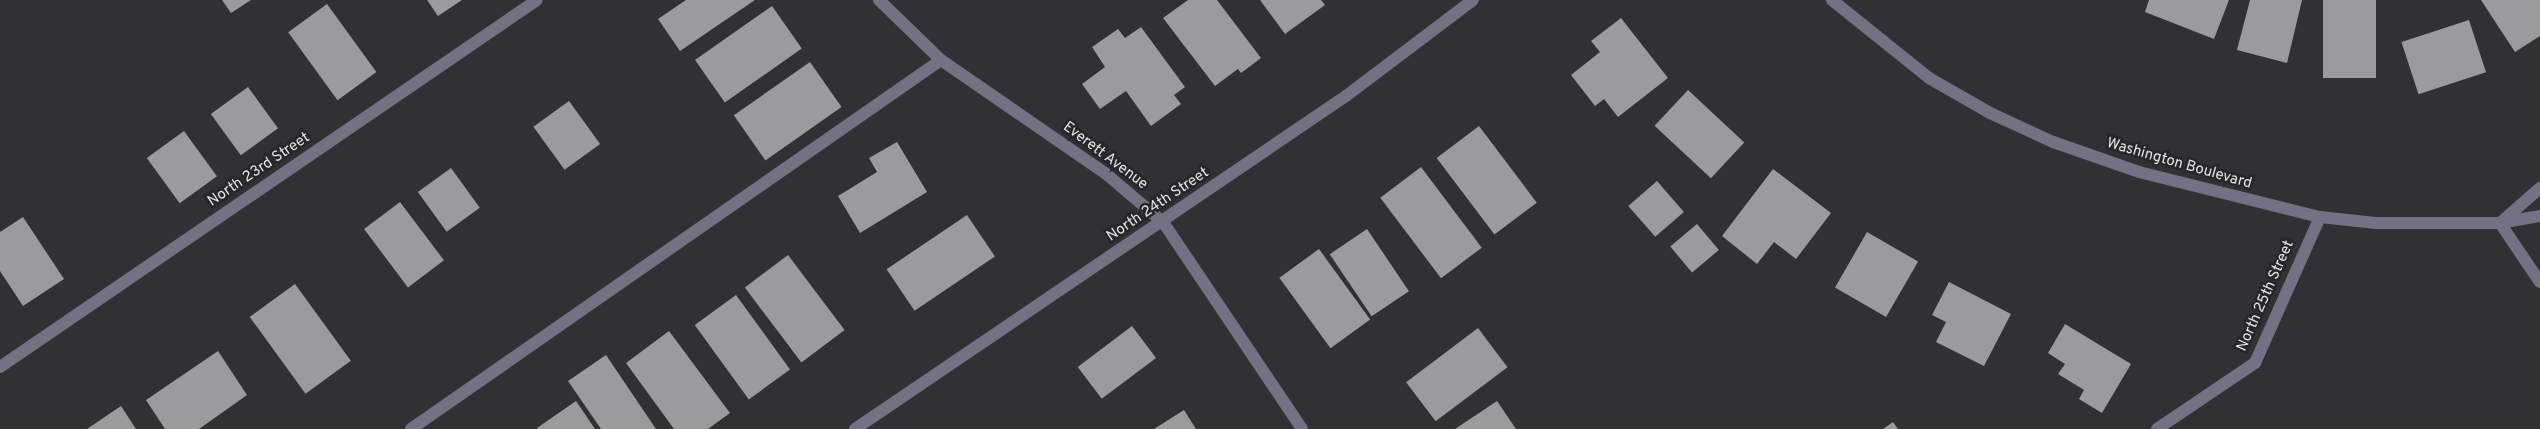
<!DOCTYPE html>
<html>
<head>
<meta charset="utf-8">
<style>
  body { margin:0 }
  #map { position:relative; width:2540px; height:429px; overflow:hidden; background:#313034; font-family:Overpass,sans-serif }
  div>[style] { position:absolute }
  .building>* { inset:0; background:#9b9a9e; transform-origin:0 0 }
  .minor>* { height:12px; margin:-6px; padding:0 6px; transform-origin:6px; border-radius:6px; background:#757184 }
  span { translate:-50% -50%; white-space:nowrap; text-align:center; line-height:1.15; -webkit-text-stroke:5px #27262a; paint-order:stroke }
  .street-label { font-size:15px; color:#e4e3e5 }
</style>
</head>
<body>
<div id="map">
  <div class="building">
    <i style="clip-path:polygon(222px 0,251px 0,231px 13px)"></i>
    <i style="clip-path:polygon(427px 0,462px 0,438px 16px)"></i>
    <i style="clip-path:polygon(686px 0,755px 0,680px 51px,658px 19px)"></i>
    <i style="clip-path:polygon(1188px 0,1217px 0,1261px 58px,1241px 73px,1238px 69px,1215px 86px,1163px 18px)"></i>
    <i style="clip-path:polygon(1260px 0,1321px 0,1325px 5px,1285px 34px)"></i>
    <i style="clip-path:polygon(2149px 0,2229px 0,2214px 39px,2145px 12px)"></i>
    <i style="clip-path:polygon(2250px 0,2302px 0,2287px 63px,2237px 50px)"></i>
    <i style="left:2323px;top:0;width:53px;height:78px"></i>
    <i style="clip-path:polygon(2481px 0,2540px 0,2540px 36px,2515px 52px)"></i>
    <i style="left:327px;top:4px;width:84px;height:48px;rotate:54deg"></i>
    <i style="left:772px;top:6px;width:52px;height:94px;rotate:55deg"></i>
    <i style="clip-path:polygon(1621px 18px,1668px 78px,1618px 117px,1604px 99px,1595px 106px,1571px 75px,1600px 52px,1591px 41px)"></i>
    <i style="left:2469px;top:20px;width:55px;height:71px;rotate:72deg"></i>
    <i style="clip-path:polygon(1141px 27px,1185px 87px,1174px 95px,1181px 104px,1151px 126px,1126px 91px,1100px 109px,1082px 84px,1105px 67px,1092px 47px,1118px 29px,1125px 38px)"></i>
    <i style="left:810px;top:62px;width:55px;height:93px;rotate:55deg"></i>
    <i style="left:248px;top:87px;width:51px;height:46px;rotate:54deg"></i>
    <i style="left:1688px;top:90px;width:77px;height:49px;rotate:43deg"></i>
    <i style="left:569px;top:101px;width:53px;height:44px;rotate:54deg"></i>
    <i style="left:1479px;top:126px;width:96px;height:53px;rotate:53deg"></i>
    <i style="left:184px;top:131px;width:56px;height:46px;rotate:54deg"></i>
    <i style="clip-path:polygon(897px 142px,927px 192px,860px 233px,838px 196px,877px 172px,869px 158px)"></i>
    <i style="left:1421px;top:167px;width:101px;height:51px;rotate:53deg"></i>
    <i style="left:451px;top:168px;width:49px;height:41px;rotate:54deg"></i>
    <i style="clip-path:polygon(1773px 169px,1831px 213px,1796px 259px,1774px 242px,1757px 264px,1722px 236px)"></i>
    <i style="left:1657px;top:181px;width:41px;height:38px;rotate:49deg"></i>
    <i style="left:400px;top:202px;width:73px;height:45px;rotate:53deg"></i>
    <i style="left:967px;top:215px;width:50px;height:97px;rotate:56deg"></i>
    <i style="clip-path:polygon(23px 217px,64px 279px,23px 306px,0 271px,0 232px)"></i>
    <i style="left:1697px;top:224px;width:34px;height:35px;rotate:50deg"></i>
    <i style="left:1367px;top:229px;width:75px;height:45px;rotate:56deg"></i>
    <i style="left:1867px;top:232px;width:59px;height:64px;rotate:30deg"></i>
    <i style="left:1319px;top:249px;width:87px;height:49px;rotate:54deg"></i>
    <i style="left:788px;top:255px;width:94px;height:54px;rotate:53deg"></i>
    <i style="clip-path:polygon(1949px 282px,2011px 314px,1984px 366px,1936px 342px,1946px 322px,1932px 315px)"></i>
    <i style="left:295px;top:284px;width:95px;height:56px;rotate:54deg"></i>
    <i style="left:736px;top:295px;width:92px;height:51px;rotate:54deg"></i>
    <i style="clip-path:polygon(2065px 324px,2131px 364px,2102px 413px,2079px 399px,2084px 390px,2058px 374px,2065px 364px,2048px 353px)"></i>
    <i style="left:1132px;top:326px;width:40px;height:68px;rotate:53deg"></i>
    <i style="left:1478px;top:328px;width:49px;height:90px;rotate:53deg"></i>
    <i style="clip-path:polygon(669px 331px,730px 413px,708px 429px,674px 429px,626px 363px)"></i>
    <i style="clip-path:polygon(218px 351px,247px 395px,199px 429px,165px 429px,146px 400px)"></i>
    <i style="clip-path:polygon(606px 355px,656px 429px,601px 429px,568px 381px)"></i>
    <i style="clip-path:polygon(576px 401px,595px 429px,538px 429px,537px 428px)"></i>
    <i style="clip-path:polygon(1497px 401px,1516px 429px,1455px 429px)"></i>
    <i style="clip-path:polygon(121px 406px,136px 429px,87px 429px)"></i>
    <i style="clip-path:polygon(1184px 410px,1196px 429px,1154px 429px)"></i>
    <i style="clip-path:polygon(1893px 422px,1898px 429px,1883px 429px)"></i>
  </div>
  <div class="minor">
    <i style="left:879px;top:0;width:86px;rotate:44.1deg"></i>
    <i style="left:941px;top:60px;width:199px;rotate:34.6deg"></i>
    <i style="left:1105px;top:173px;width:76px;rotate:40.2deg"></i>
    <i style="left:1163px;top:222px;width:249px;rotate:56.1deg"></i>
    <i style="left:1832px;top:0;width:124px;rotate:38.8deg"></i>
    <i style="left:1929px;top:78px;width:70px;rotate:29.8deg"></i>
    <i style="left:1990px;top:113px;width:69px;rotate:24.7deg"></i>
    <i style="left:2053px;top:142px;width:91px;rotate:19.2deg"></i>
    <i style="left:2139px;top:172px;width:187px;rotate:14deg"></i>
    <i style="left:2320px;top:217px;width:56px;rotate:6.1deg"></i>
    <i style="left:2376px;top:223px;width:124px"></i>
    <i style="left:2500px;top:223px;width:41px;rotate:-9.9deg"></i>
    <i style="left:2500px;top:223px;width:71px;rotate:55.9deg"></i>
    <i style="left:2500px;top:223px;width:53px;rotate:-41.2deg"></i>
    <i style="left:0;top:367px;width:650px;rotate:-34.35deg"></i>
    <i style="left:411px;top:429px;width:646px;rotate:-34.85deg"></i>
    <i style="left:855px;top:429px;width:593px;rotate:-34.15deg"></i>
    <i style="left:1346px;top:96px;width:159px;rotate:-37.1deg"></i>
    <i style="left:2157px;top:429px;width:118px;rotate:-34deg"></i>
    <i style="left:2255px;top:363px;width:160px;rotate:-66deg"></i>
  </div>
  <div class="street-label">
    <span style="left:1105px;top:156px;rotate:37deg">Everett Avenue</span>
    <span style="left:2179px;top:164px;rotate:16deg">Washington Boulevard</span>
    <span style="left:259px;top:170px;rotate:-34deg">North 23rd Street</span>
    <span style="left:1158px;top:205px;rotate:-34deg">North 24th Street</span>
    <span style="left:2266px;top:296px;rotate:-66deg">North 25th Street</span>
  </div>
</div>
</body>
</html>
